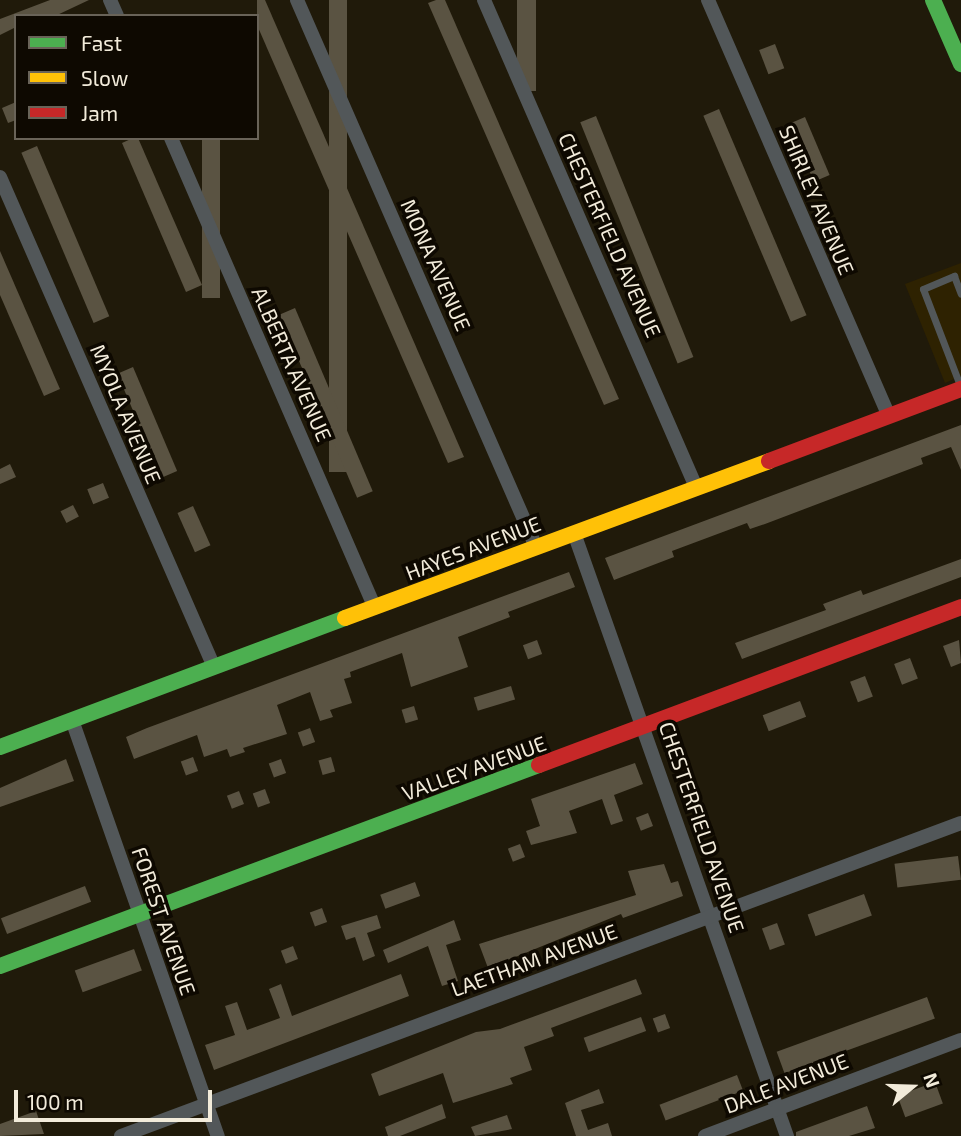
<!DOCTYPE html>
<html>
<head>
<meta charset="utf-8">
<style>
  body { margin:0 }
  #map { position:relative; width:961px; height:1136px; overflow:hidden; background:#201a0a; font-family:"Exo 2",sans-serif }
  div>[style] { position:absolute }
  .built>* { inset:0; background:#2e2201 }
  .building>* { inset:0; background:#5a5342; transform-origin:0 0 }
  .lane>* { height:7px; margin:-3.5px; padding:0 3.5px; transform-origin:3.5px; border-radius:3.5px; background:#525759 }
  .street>* { height:14px; margin:-7px; padding:0 7px; transform-origin:7px; border-radius:7px; background:#525759 }
  .fast>* { height:16px; margin:-8px; padding:0 8px; transform-origin:8px; border-radius:8px; background:#4caf50 }
  .slow>* { height:16px; margin:-8px; padding:0 8px; transform-origin:8px; border-radius:8px; background:#ffc107 }
  .jam>* { height:16px; margin:-8px; padding:0 8px; transform-origin:8px; border-radius:8px; background:#c62828 }
  span { translate:-50% -50%; white-space:nowrap; text-align:center; line-height:1.15; -webkit-text-stroke:7px #0e0901; paint-order:stroke }
  .street-label { font-size:21px; color:#f2ebda }
  .legend { position:absolute; left:14px; top:14px; width:245px; height:126px; box-sizing:border-box; background:#0e0901; border:2px solid #696358; margin:0; padding:9px 12px; list-style:none; font-size:21px; color:#f2ebda }
  .legend li { display:flex; align-items:center; gap:14px; height:35px }
  .legend b { width:35px; border:2px solid #696358 }
  .north { position:absolute; left:877px; top:1052px; width:70px; height:70px; -webkit-text-stroke:5px #0e0901; paint-order:stroke; rotate:71deg; font-size:19px; font-weight:700; line-height:28px; text-align:center; color:#f2ebda }
  .north::after { content:''; display:block; margin:auto; width:24px; height:32px; background:#f2ebda; clip-path:polygon(50% 0,100% 100%,50% 72%,0 100%) }
  .scale { position:absolute; left:14px; top:1090px; width:198px; height:32px; box-sizing:border-box; border:4px solid #f2ebda; border-top:0; padding-left:9px; font-size:21px; line-height:24px; white-space:nowrap; color:#f2ebda; -webkit-text-stroke:5px #0e0901; paint-order:stroke }
</style>
</head>
<body>
<div id="map">
  <div class="built">
    <i style="clip-path:polygon(961px 263px,961px 376px,945px 383px,905px 284px)"></i>
  </div>
  <div class="building">
    <i style="clip-path:polygon(50px 0,89px 0,55px 16px,16px 16px,16px 27px,0 35px,0 19px)"></i>
    <i style="clip-path:polygon(257px 0,265px 0,464px 457px,448px 463px,257px 25px)"></i>
    <i style="left:329px;top:0;width:18px;height:472px"></i>
    <i style="clip-path:polygon(436px 0,445px 0,619px 399px,604px 405px,428px 3px)"></i>
    <i style="left:517px;top:0;width:19px;height:91px"></i>
    <i style="left:775px;top:44px;width:26px;height:17px;rotate:69deg"></i>
    <i style="clip-path:polygon(16px 102px,16px 120px,8px 123px,2px 108px)"></i>
    <i style="left:719px;top:109px;width:224px;height:17px;rotate:67deg"></i>
    <i style="left:596px;top:116px;width:260px;height:17px;rotate:68deg"></i>
    <i style="left:805px;top:117px;width:63px;height:17px;rotate:67deg"></i>
    <i style="clip-path:polygon(133px 138px,138px 138px,202px 285px,186px 292px,122px 143px)"></i>
    <i style="left:202px;top:138px;width:18px;height:160px"></i>
    <i style="left:37px;top:146px;width:185px;height:17px;rotate:67deg"></i>
    <i style="clip-path:polygon(0 251px,60px 389px,44px 396px,0 295px)"></i>
    <i style="left:295px;top:308px;width:199px;height:17px;rotate:67deg"></i>
    <i style="left:133px;top:367px;width:113px;height:17px;rotate:67deg"></i>
    <i style="clip-path:polygon(961px 425px,961px 470px,951px 447px,921px 458px,923px 464px,765px 524px,750px 529px,747px 523px,672px 551px,674px 557px,614px 580px,605px 558px)"></i>
    <i style="clip-path:polygon(10px 464px,16px 477px,0 484px,0 469px)"></i>
    <i style="left:103px;top:483px;width:16px;height:17px;rotate:68deg"></i>
    <i style="left:73px;top:505px;width:13px;height:14px;rotate:63deg"></i>
    <i style="left:193px;top:506px;width:43px;height:17px;rotate:66deg"></i>
    <i style="clip-path:polygon(961px 559px,961px 577px,742px 659px,735px 643px,826px 610px,823px 604px,861px 590px,863px 595px)"></i>
    <i style="clip-path:polygon(569px 572px,575px 587px,508px 612px,510px 617px,458px 637px,468px 667px,411px 687px,402px 653px,350px 672px,351px 677px,344px 679px,352px 703px,330px 710px,333px 717px,320px 721px,310px 692px,277px 705px,287px 734px,243px 748px,245px 752px,230px 757px,227px 749px,204px 757px,197px 735px,134px 759px,126px 737px,147px 728px)"></i>
    <i style="left:537px;top:640px;width:15px;height:15px;rotate:70deg"></i>
    <i style="clip-path:polygon(959px 640px,961px 663px,951px 667px,943px 646px)"></i>
    <i style="left:910px;top:658px;width:22px;height:17px;rotate:69deg"></i>
    <i style="left:865px;top:676px;width:22px;height:16px;rotate:69deg"></i>
    <i style="left:511px;top:686px;width:14px;height:39px;rotate:73deg"></i>
    <i style="left:800px;top:701px;width:17px;height:40px;rotate:69deg"></i>
    <i style="left:414px;top:706px;width:14px;height:13px;rotate:73deg"></i>
    <i style="left:310px;top:728px;width:15px;height:13px;rotate:70deg"></i>
    <i style="left:193px;top:757px;width:15px;height:13px;rotate:70deg"></i>
    <i style="left:331px;top:757px;width:15px;height:13px;rotate:74deg"></i>
    <i style="clip-path:polygon(66px 759px,74px 781px,0 807px,0 788px)"></i>
    <i style="left:281px;top:759px;width:15px;height:13px;rotate:70deg"></i>
    <i style="clip-path:polygon(635px 763px,643px 784px,614px 795px,623px 821px,611px 825px,602px 799px,569px 811px,577px 833px,531px 845px,526px 831px,540px 826px,531px 799px)"></i>
    <i style="left:265px;top:789px;width:15px;height:13px;rotate:70deg"></i>
    <i style="left:239px;top:791px;width:14px;height:13px;rotate:69deg"></i>
    <i style="left:648px;top:813px;width:14px;height:13px;rotate:69deg"></i>
    <i style="left:520px;top:844px;width:14px;height:13px;rotate:69deg"></i>
    <i style="left:958px;top:856px;width:24px;height:64px;rotate:83deg"></i>
    <i style="clip-path:polygon(664px 864px,671px 883px,678px 881px,683px 896px,623px 918px,621px 914px,488px 968px,479px 944px,636px 895px,628px 871px)"></i>
    <i style="left:415px;top:882px;width:15px;height:37px;rotate:70deg"></i>
    <i style="left:85px;top:886px;width:17px;height:90px;rotate:69deg"></i>
    <i style="left:864px;top:894px;width:23px;height:60px;rotate:70deg"></i>
    <i style="left:322px;top:908px;width:15px;height:13px;rotate:70deg"></i>
    <i style="clip-path:polygon(377px 915px,381px 928px,367px 933px,375px 956px,363px 961px,355px 937px,346px 940px,341px 926px)"></i>
    <i style="clip-path:polygon(454px 920px,461px 940px,446px 945px,458px 981px,442px 986px,428px 946px,388px 963px,383px 950px)"></i>
    <i style="left:777px;top:923px;width:23px;height:16px;rotate:70deg"></i>
    <i style="left:293px;top:946px;width:14px;height:13px;rotate:69deg"></i>
    <i style="left:134px;top:949px;width:23px;height:63px;rotate:70deg"></i>
    <i style="clip-path:polygon(401px 974px,409px 996px,214px 1070px,205px 1045px,235px 1035px,225px 1006px,237px 1002px,247px 1030px,280px 1018px,269px 989px,281px 984px,292px 1016px)"></i>
    <i style="clip-path:polygon(636px 979px,642px 994px,551px 1028px,554px 1036px,524px 1047px,532px 1070px,510px 1078px,513px 1084px,453px 1103px,443px 1073px,379px 1096px,371px 1074px,476px 1032px,500px 1029px)"></i>
    <i style="left:927px;top:997px;width:23px;height:160px;rotate:70deg"></i>
    <i style="left:665px;top:1014px;width:15px;height:13px;rotate:70deg"></i>
    <i style="left:641px;top:1017px;width:15px;height:61px;rotate:70deg"></i>
    <i style="left:737px;top:1075px;width:17px;height:83px;rotate:69deg"></i>
    <i style="left:935px;top:1082px;width:23px;height:40px;rotate:70deg"></i>
    <i style="clip-path:polygon(599px 1089px,604px 1103px,581px 1110px,588px 1130px,608px 1123px,612px 1136px,576px 1136px,565px 1103px)"></i>
    <i style="clip-path:polygon(442px 1104px,446px 1118px,400px 1136px,388px 1136px,385px 1127px)"></i>
    <i style="clip-path:polygon(867px 1106px,875px 1128px,849px 1136px,796px 1136px,796px 1132px)"></i>
    <i style="clip-path:polygon(36px 1111px,44px 1134px,0 1136px,0 1124px)"></i>
    <i style="clip-path:polygon(507px 1115px,512px 1129px,475px 1136px,471px 1127px)"></i>
  </div>
  <div class="lane">
    <i style="left:961px;top:388px;width:106px;rotate:-111deg"></i>
    <i style="left:923px;top:289px;width:34px;rotate:-23deg"></i>
    <i style="left:954px;top:276px;width:19px;rotate:69deg"></i>
  </div>
  <div class="street">
    <i style="left:110px;top:0;width:17px;rotate:66deg"></i>
    <i style="left:297px;top:0;width:597px;rotate:66.4deg"></i>
    <i style="left:484px;top:0;width:531px;rotate:66.48deg"></i>
    <i style="left:708px;top:0;width:454px;rotate:66.5deg"></i>
    <i style="left:171px;top:138px;width:512px;rotate:66.54deg"></i>
    <i style="left:0;top:177px;width:535px;rotate:66.41deg"></i>
    <i style="left:574px;top:533px;width:640px;rotate:70.55deg"></i>
    <i style="left:72px;top:720px;width:441px;rotate:70.7deg"></i>
    <i style="left:121px;top:1136px;width:896px;rotate:-20.44deg"></i>
    <i style="left:705px;top:1136px;width:273px;rotate:-20.6deg"></i>
  </div>
  <div class="fast">
    <i style="left:933px;top:0;width:70px;rotate:66.4deg"></i>
    <i style="left:0;top:747px;width:368px;rotate:-20.5deg"></i>
    <i style="left:0;top:966px;width:575px;rotate:-20.45deg"></i>
  </div>
  <div class="slow">
    <i style="left:345px;top:618px;width:452px;rotate:-20.3deg"></i>
  </div>
  <div class="jam">
    <i style="left:769px;top:461px;width:205px;rotate:-20.6deg"></i>
    <i style="left:539px;top:765px;width:451px;rotate:-20.5deg"></i>
  </div>
  <div class="street-label">
    <span style="left:817px;top:200px;rotate:67deg">SHIRLEY AVENUE</span>
    <span style="left:610px;top:235px;rotate:66deg">CHESTERFIELD AVENUE</span>
    <span style="left:436px;top:265px;rotate:66deg">MONA AVENUE</span>
    <span style="left:292px;top:364px;rotate:66deg">ALBERTA AVENUE</span>
    <span style="left:126px;top:414px;rotate:67deg">MYOLA AVENUE</span>
    <span style="left:473px;top:548px;rotate:-21deg">HAYES AVENUE</span>
    <span style="left:474px;top:768px;rotate:-20deg">VALLEY AVENUE</span>
    <span style="left:702px;top:827px;rotate:71deg">CHESTERFIELD AVENUE</span>
    <span style="left:164px;top:921px;rotate:71deg">FOREST AVENUE</span>
    <span style="left:534px;top:960px;rotate:-20deg">LAETHAM AVENUE</span>
    <span style="left:786px;top:1083px;rotate:-21deg">DALE AVENUE</span>
  </div>
  <ul class="legend">
  <li><b style="height:9px;background:#4caf50"></b>Fast</li>
  <li><b style="height:9px;background:#ffc107"></b>Slow</li>
  <li><b style="height:9px;background:#c62828"></b>Jam</li>
  </ul>
  <div class="north">N</div>
  <div class="scale">100 m</div>
</div>
</body>
</html>
